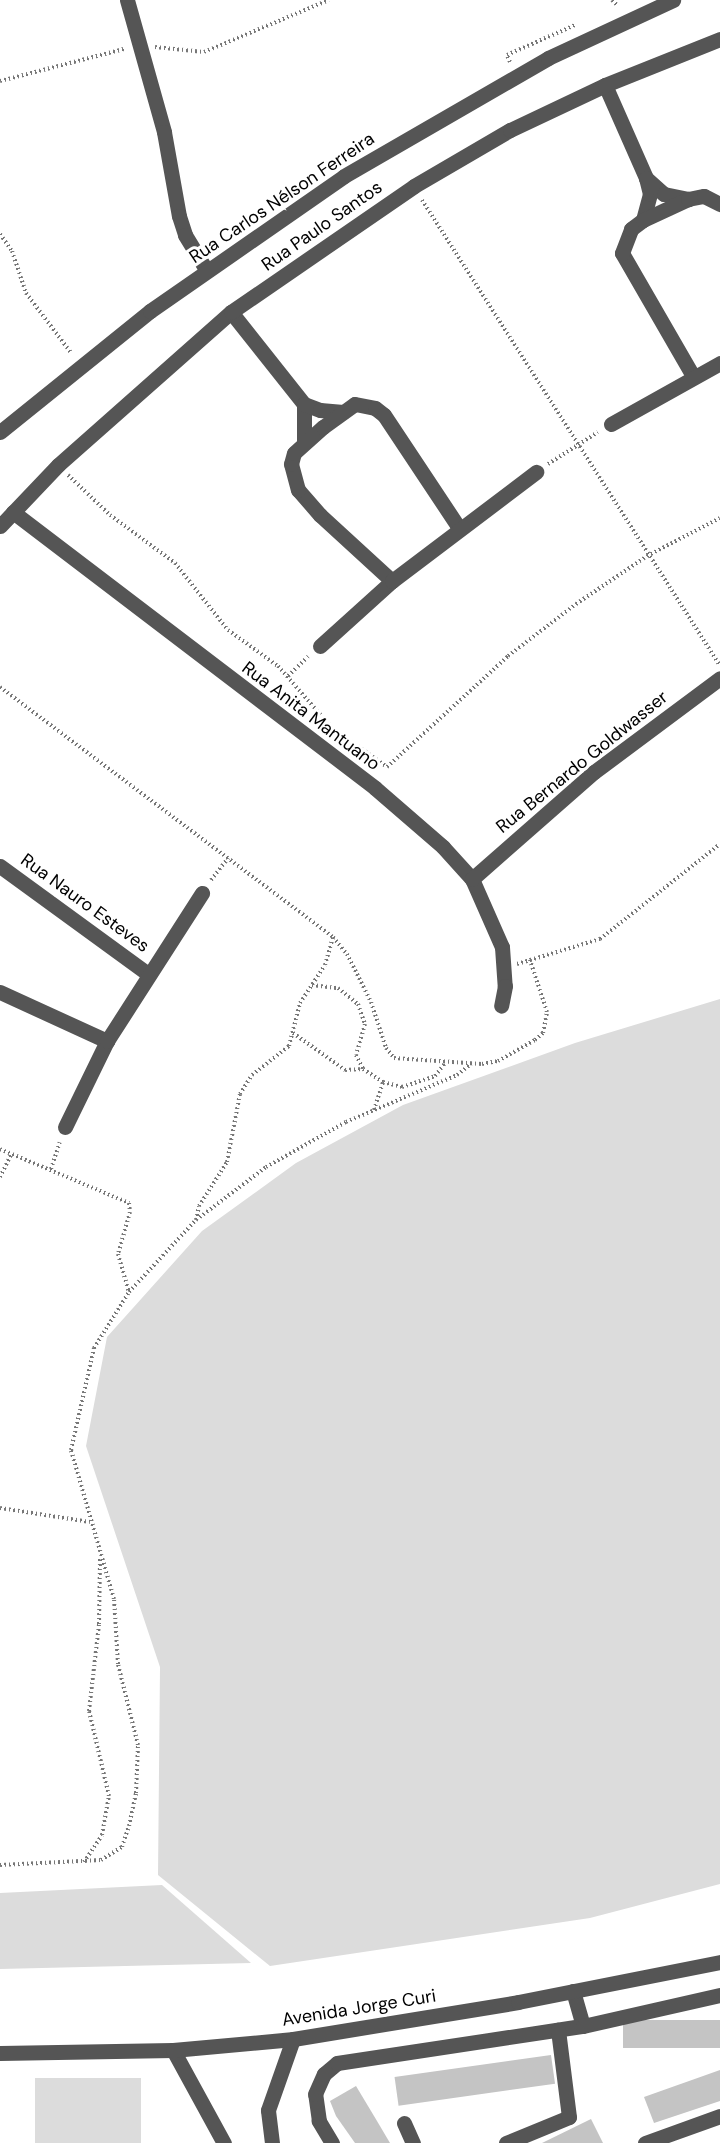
<!DOCTYPE html>
<html>
<head>
<meta charset="utf-8">
<style>
  body { margin:0 }
  #map { position:relative; width:720px; height:2143px; overflow:hidden; background:#fff; font-family:"DM Sans",sans-serif }
  div>[style] { position:absolute }
  .green>* { inset:0; background:#dcdcdc; transform-origin:0 0 }
  .building>* { inset:0; background:#c4c4c4; transform-origin:0 0 }
  .path>* { height:4px; margin-top:-2px; transform-origin:0; background:repeating-linear-gradient(90deg,#777 0 1.5px,transparent 0 4.5px) }
  .minor>* { height:15px; margin:-7.5px; padding:0 7.5px; transform-origin:7.5px; border-radius:7.5px; background:#555 }
  span { translate:-50% -50%; white-space:nowrap; text-align:center; line-height:1.15; -webkit-text-stroke:6px #fff; paint-order:stroke }
  .street-label { font-size:18px; color:#000 }
</style>
</head>
<body>
<div id="map">
  <div class="green">
    <i style="clip-path:polygon(720px 999px,720px 1884px,590px 1918px,270px 1966px,158px 1875px,160px 1667px,86px 1446px,107px 1337px,202px 1231px,296px 1163px,403px 1105px,575px 1043px)"></i>
    <i style="clip-path:polygon(162px 1885px,251px 1963px,0 1969px,0 1893px)"></i>
    <i style="left:141px;top:2078px;width:65px;height:106px;rotate:90deg"></i>
  </div>
  <div class="building">
    <i style="left:720px;top:2020px;width:28px;height:97px;rotate:90deg"></i>
    <i style="left:551px;top:2055px;width:29px;height:158px;rotate:82deg"></i>
    <i style="clip-path:polygon(720px 2070px,720px 2101px,654px 2123px,644px 2097px)"></i>
    <i style="clip-path:polygon(356px 2086px,377px 2121px,390px 2143px,355px 2143px,336px 2116px,330px 2101px)"></i>
    <i style="clip-path:polygon(591px 2119px,603px 2143px,542px 2143px)"></i>
  </div>
  <div class="path">
    <i style="left:612px;top:0;width:8px;rotate:45deg"></i>
    <i style="left:155px;top:47px;width:49px;rotate:5.8deg"></i>
    <i style="left:204px;top:52px;width:135px;rotate:-22.6deg"></i>
    <i style="left:510px;top:62px;width:8px;rotate:-113deg"></i>
    <i style="left:507px;top:55px;width:74px;rotate:-23.8deg"></i>
    <i style="left:0;top:81px;width:128px;rotate:-14.5deg"></i>
    <i style="left:422px;top:200px;width:551px;rotate:57.38deg"></i>
    <i style="left:0;top:234px;width:21px;rotate:55deg"></i>
    <i style="left:12px;top:251px;width:44px;rotate:71.6deg"></i>
    <i style="left:26px;top:293px;width:76px;rotate:53deg"></i>
    <i style="left:548px;top:464px;width:59px;rotate:-32.6deg"></i>
    <i style="left:68px;top:475px;width:58px;rotate:43.6deg"></i>
    <i style="left:110px;top:515px;width:81px;rotate:36.4deg"></i>
    <i style="left:175px;top:563px;width:85px;rotate:51.7deg"></i>
    <i style="left:228px;top:630px;width:62px;rotate:35.8deg"></i>
    <i style="left:278px;top:666px;width:82px;rotate:48.9deg"></i>
    <i style="left:332px;top:728px;width:67px;rotate:35.3deg"></i>
    <i style="left:387px;top:767px;width:164px;rotate:-42.5deg"></i>
    <i style="left:508px;top:656px;width:86px;rotate:-37.4deg"></i>
    <i style="left:576px;top:604px;width:86px;rotate:-34.1deg"></i>
    <i style="left:647px;top:556px;width:82px;rotate:-27.5deg"></i>
    <i style="left:288px;top:676px;width:28px;rotate:-44deg"></i>
    <i style="left:0;top:687px;width:416px;rotate:36.9deg"></i>
    <i style="left:333px;top:937px;width:22px;rotate:51deg"></i>
    <i style="left:347px;top:954px;width:54px;rotate:63.4deg"></i>
    <i style="left:371px;top:1002px;width:48px;rotate:71.9deg"></i>
    <i style="left:386px;top:1048px;width:13px;rotate:51deg"></i>
    <i style="left:394px;top:1058px;width:88px;rotate:3.9deg"></i>
    <i style="left:482px;top:1064px;width:16px;rotate:-11deg"></i>
    <i style="left:498px;top:1061px;width:43px;rotate:-29.6deg"></i>
    <i style="left:535px;top:1040px;width:11px;rotate:-41deg"></i>
    <i style="left:543px;top:1033px;width:21px;rotate:-79deg"></i>
    <i style="left:547px;top:1012px;width:55px;rotate:-108.1deg"></i>
    <i style="left:211px;top:880px;width:28px;rotate:-52deg"></i>
    <i style="left:517px;top:964px;width:87px;rotate:-16.8deg"></i>
    <i style="left:600px;top:939px;width:153px;rotate:-38.4deg"></i>
    <i style="left:312px;top:985px;width:26px;rotate:7deg"></i>
    <i style="left:338px;top:988px;width:26px;rotate:39deg"></i>
    <i style="left:358px;top:1004px;width:21px;rotate:71deg"></i>
    <i style="left:365px;top:1024px;width:32px;rotate:106deg"></i>
    <i style="left:356px;top:1055px;width:16px;rotate:63deg"></i>
    <i style="left:293px;top:1033px;width:64px;rotate:35.4deg"></i>
    <i style="left:345px;top:1070px;width:18px;rotate:-3deg"></i>
    <i style="left:363px;top:1069px;width:24px;rotate:33deg"></i>
    <i style="left:383px;top:1082px;width:20px;rotate:15deg"></i>
    <i style="left:402px;top:1087px;width:35px;rotate:-18deg"></i>
    <i style="left:435px;top:1076px;width:16px;rotate:-52deg"></i>
    <i style="left:374px;top:1110px;width:29px;rotate:-72deg"></i>
    <i style="left:0;top:1149px;width:140px;rotate:22.7deg"></i>
    <i style="left:129px;top:1203px;width:9px;rotate:84deg"></i>
    <i style="left:130px;top:1212px;width:44px;rotate:105.9deg"></i>
    <i style="left:118px;top:1254px;width:40px;rotate:74deg"></i>
    <i style="left:129px;top:1292px;width:98px;rotate:-47.1deg"></i>
    <i style="left:196px;top:1220px;width:88px;rotate:-37.1deg"></i>
    <i style="left:266px;top:1167px;width:92px;rotate:-29.4deg"></i>
    <i style="left:346px;top:1122px;width:121px;rotate:-22.9deg"></i>
    <i style="left:457px;top:1075px;width:18px;rotate:-38deg"></i>
    <i style="left:51px;top:1169px;width:28px;rotate:-72deg"></i>
    <i style="left:0;top:1177px;width:25px;rotate:-64deg"></i>
    <i style="left:196px;top:1220px;width:14px;rotate:-78deg"></i>
    <i style="left:199px;top:1206px;width:52px;rotate:-57.5deg"></i>
    <i style="left:227px;top:1162px;width:69px;rotate:-79.2deg"></i>
    <i style="left:240px;top:1094px;width:22px;rotate:-58deg"></i>
    <i style="left:252px;top:1075px;width:47px;rotate:-38.1deg"></i>
    <i style="left:289px;top:1046px;width:44px;rotate:-75.7deg"></i>
    <i style="left:300px;top:1003px;width:45px;rotate:-56.7deg"></i>
    <i style="left:325px;top:965px;width:29px;rotate:-74deg"></i>
    <i style="left:0;top:1508px;width:91px;rotate:8.8deg"></i>
    <i style="left:84px;top:1862px;width:32px;rotate:-56deg"></i>
    <i style="left:102px;top:1835px;width:40px;rotate:-80deg"></i>
    <i style="left:109px;top:1796px;width:87px;rotate:-103.2deg"></i>
    <i style="left:89px;top:1711px;width:88px;rotate:-83.4deg"></i>
    <i style="left:99px;top:1624px;width:66px;rotate:-89.1deg"></i>
    <i style="left:0;top:1865px;width:101px;rotate:-2.8deg"></i>
    <i style="left:101px;top:1860px;width:25px;rotate:-32deg"></i>
    <i style="left:122px;top:1847px;width:22px;rotate:-72deg"></i>
    <i style="left:129px;top:1826px;width:34px;rotate:-78deg"></i>
    <i style="left:136px;top:1793px;width:48px;rotate:-87.6deg"></i>
    <i style="left:138px;top:1745px;width:83px;rotate:-103.9deg"></i>
    <i style="left:118px;top:1664px;width:65px;rotate:-93.5deg"></i>
    <i style="left:114px;top:1599px;width:155px;rotate:-106.1deg"></i>
    <i style="left:71px;top:1450px;width:105px;rotate:-77.3deg"></i>
    <i style="left:94px;top:1348px;width:66px;rotate:-58deg"></i>
  </div>
  <div class="minor">
    <i style="left:127px;top:0;width:137px;rotate:74.3deg"></i>
    <i style="left:164px;top:132px;width:85px;rotate:79.9deg"></i>
    <i style="left:179px;top:216px;width:20px;rotate:72deg"></i>
    <i style="left:185px;top:235px;width:42px;rotate:58.6deg"></i>
    <i style="left:605px;top:85px;width:102px;rotate:66.2deg"></i>
    <i style="left:643px;top:220px;width:27px;rotate:-75deg"></i>
    <i style="left:650px;top:194px;width:16px;rotate:-104deg"></i>
    <i style="left:646px;top:178px;width:24px;rotate:42deg"></i>
    <i style="left:664px;top:194px;width:25px;rotate:12deg"></i>
    <i style="left:231px;top:312px;width:117px;rotate:51.6deg"></i>
    <i style="left:693px;top:376px;width:142px;rotate:-120deg"></i>
    <i style="left:622px;top:253px;width:26px;rotate:-69deg"></i>
    <i style="left:631px;top:229px;width:15px;rotate:-37deg"></i>
    <i style="left:643px;top:220px;width:50px;rotate:-25deg"></i>
    <i style="left:688px;top:199px;width:16px;rotate:-11deg"></i>
    <i style="left:704px;top:196px;width:18px;rotate:27deg"></i>
    <i style="left:611px;top:424px;width:125px;rotate:-29.2deg"></i>
    <i style="left:0;top:432px;width:193px;rotate:-38.9deg"></i>
    <i style="left:150px;top:311px;width:236px;rotate:-34.8deg"></i>
    <i style="left:344px;top:176px;width:236px;rotate:-30deg"></i>
    <i style="left:548px;top:58px;width:138px;rotate:-24.9deg"></i>
    <i style="left:304px;top:443px;width:39px;rotate:-90deg"></i>
    <i style="left:304px;top:404px;width:17px;rotate:21deg"></i>
    <i style="left:320px;top:410px;width:23px;rotate:5deg"></i>
    <i style="left:13px;top:512px;width:455px;rotate:37.3deg"></i>
    <i style="left:375px;top:788px;width:90px;rotate:40.9deg"></i>
    <i style="left:443px;top:847px;width:43px;rotate:47.8deg"></i>
    <i style="left:472px;top:879px;width:74px;rotate:66.2deg"></i>
    <i style="left:502px;top:947px;width:39px;rotate:86deg"></i>
    <i style="left:505px;top:986px;width:20px;rotate:101deg"></i>
    <i style="left:0;top:526px;width:84px;rotate:-46.4deg"></i>
    <i style="left:58px;top:465px;width:231px;rotate:-41.5deg"></i>
    <i style="left:231px;top:312px;width:222px;rotate:-34.5deg"></i>
    <i style="left:414px;top:186px;width:111px;rotate:-30.3deg"></i>
    <i style="left:510px;top:130px;width:105px;rotate:-25.3deg"></i>
    <i style="left:605px;top:85px;width:124px;rotate:-21.8deg"></i>
    <i style="left:392px;top:581px;width:98px;rotate:-137.5deg"></i>
    <i style="left:320px;top:515px;width:33px;rotate:-131deg"></i>
    <i style="left:298px;top:490px;width:27px;rotate:-105deg"></i>
    <i style="left:291px;top:464px;width:11px;rotate:-75deg"></i>
    <i style="left:294px;top:453px;width:39px;rotate:-42deg"></i>
    <i style="left:323px;top:427px;width:39px;rotate:-36deg"></i>
    <i style="left:355px;top:404px;width:20px;rotate:11deg"></i>
    <i style="left:375px;top:408px;width:11px;rotate:38deg"></i>
    <i style="left:384px;top:415px;width:136px;rotate:56.4deg"></i>
    <i style="left:320px;top:646px;width:97px;rotate:-42.1deg"></i>
    <i style="left:392px;top:581px;width:181px;rotate:-37.1deg"></i>
    <i style="left:0;top:866px;width:182px;rotate:36.1deg"></i>
    <i style="left:472px;top:879px;width:162px;rotate:-41.3deg"></i>
    <i style="left:594px;top:772px;width:157px;rotate:-36.7deg"></i>
    <i style="left:0;top:992px;width:118px;rotate:24.6deg"></i>
    <i style="left:65px;top:1127px;width:96px;rotate:-64deg"></i>
    <i style="left:107px;top:1041px;width:176px;rotate:-57.3deg"></i>
    <i style="left:573px;top:1991px;width:36px;rotate:74deg"></i>
    <i style="left:173px;top:2050px;width:106px;rotate:61.3deg"></i>
    <i style="left:0;top:2053px;width:173px;rotate:-1deg"></i>
    <i style="left:173px;top:2050px;width:121px;rotate:-5.2deg"></i>
    <i style="left:293px;top:2039px;width:228px;rotate:-9.3deg"></i>
    <i style="left:518px;top:2002px;width:206px;rotate:-11.2deg"></i>
    <i style="left:404px;top:2123px;width:22px;rotate:66deg"></i>
    <i style="left:272px;top:2143px;width:33px;rotate:-97deg"></i>
    <i style="left:268px;top:2110px;width:75px;rotate:-70.6deg"></i>
    <i style="left:332px;top:2143px;width:26px;rotate:-121deg"></i>
    <i style="left:319px;top:2121px;width:27px;rotate:-98deg"></i>
    <i style="left:315px;top:2094px;width:22px;rotate:-66deg"></i>
    <i style="left:324px;top:2074px;width:17px;rotate:-40deg"></i>
    <i style="left:337px;top:2063px;width:249px;rotate:-8.6deg"></i>
    <i style="left:583px;top:2026px;width:140px;rotate:-12.8deg"></i>
    <i style="left:506px;top:2143px;width:68px;rotate:-22.4deg"></i>
    <i style="left:569px;top:2117px;width:88px;rotate:-97.2deg"></i>
    <i style="left:645px;top:2143px;width:80px;rotate:-19.8deg"></i>
  </div>
  <div class="street-label">
    <span style="left:282px;top:198px;rotate:-34deg">Rua Carlos Nélson Ferreira</span>
    <span style="left:322px;top:226px;rotate:-35deg">Rua Paulo Santos</span>
    <span style="left:311px;top:716px;rotate:37deg">Rua Anita Mantuano</span>
    <span style="left:582px;top:762px;rotate:-39deg">Rua Bernardo Goldwasser</span>
    <span style="left:85px;top:903px;rotate:36deg">Rua Nauro Esteves</span>
    <span style="left:359px;top:2008px;rotate:-9deg">Avenida Jorge Curi</span>
  </div>
</div>
</body>
</html>
